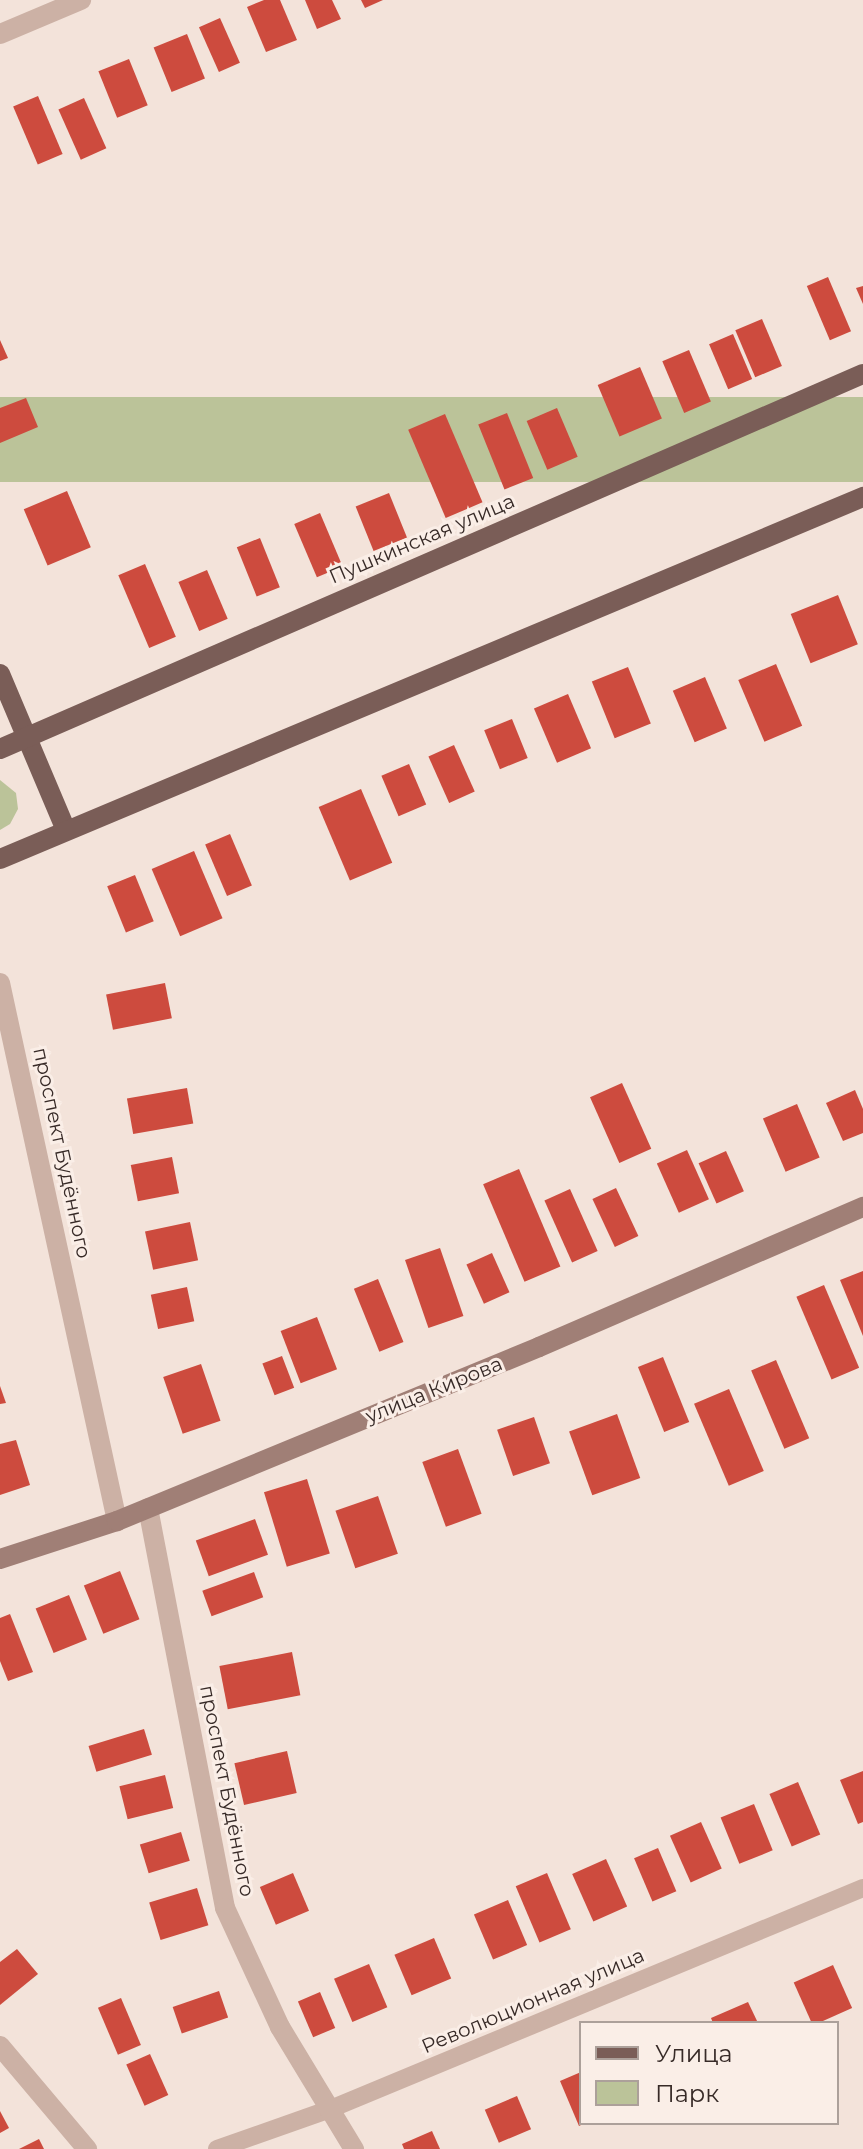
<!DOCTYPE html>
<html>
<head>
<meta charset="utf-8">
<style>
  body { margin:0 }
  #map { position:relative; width:863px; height:2149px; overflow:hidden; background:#f3e3da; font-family:Montserrat,sans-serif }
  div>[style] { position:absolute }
  .green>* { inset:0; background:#bbc399; transform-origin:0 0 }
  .building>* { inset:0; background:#cd4b3e; transform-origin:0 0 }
  .lane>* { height:18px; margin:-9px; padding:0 9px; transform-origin:9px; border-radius:9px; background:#ccb1a5 }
  .street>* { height:20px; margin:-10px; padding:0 10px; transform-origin:10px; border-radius:10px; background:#ccb1a5 }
  .secondary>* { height:20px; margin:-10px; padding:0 10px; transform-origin:10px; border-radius:10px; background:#a07f76 }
  .primary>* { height:20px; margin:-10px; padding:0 10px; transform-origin:10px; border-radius:10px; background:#7a5d57 }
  span { translate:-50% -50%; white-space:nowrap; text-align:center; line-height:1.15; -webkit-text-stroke:6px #faeee7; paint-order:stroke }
  .street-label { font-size:20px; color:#372a27 }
  .legend { position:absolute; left:579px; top:2021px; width:260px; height:104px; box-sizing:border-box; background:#faeee7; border:2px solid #aca09a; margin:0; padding:10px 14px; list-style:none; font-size:24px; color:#372a27 }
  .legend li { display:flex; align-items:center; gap:16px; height:40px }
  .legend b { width:40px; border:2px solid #aca09a }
</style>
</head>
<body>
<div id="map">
  <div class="green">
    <i style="left:863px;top:397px;width:85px;height:877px;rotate:90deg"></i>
    <i style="clip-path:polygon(0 780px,16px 793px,18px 809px,10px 824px,0 830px)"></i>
  </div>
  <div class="building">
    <i style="clip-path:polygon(264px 0,280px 0,297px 40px,266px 52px,247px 7px)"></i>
    <i style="clip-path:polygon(305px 0,332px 0,341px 19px,317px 29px)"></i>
    <i style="clip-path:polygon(361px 0,383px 0,365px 8px)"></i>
    <i style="left:220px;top:18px;width:49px;height:23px;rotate:66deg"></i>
    <i style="left:187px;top:34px;width:48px;height:36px;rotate:68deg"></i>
    <i style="left:129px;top:59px;width:50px;height:33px;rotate:68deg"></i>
    <i style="left:38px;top:96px;width:63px;height:27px;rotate:67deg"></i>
    <i style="left:84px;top:98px;width:55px;height:28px;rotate:66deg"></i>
    <i style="left:828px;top:277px;width:59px;height:23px;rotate:67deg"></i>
    <i style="clip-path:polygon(863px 286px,863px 304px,856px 288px)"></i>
    <i style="left:762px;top:319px;width:51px;height:29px;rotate:67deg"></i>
    <i style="left:733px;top:334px;width:49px;height:26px;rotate:67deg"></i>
    <i style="clip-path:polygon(0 340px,8px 358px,0 361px)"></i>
    <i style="left:689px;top:350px;width:56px;height:29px;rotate:67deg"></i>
    <i style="left:640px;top:367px;width:56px;height:46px;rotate:67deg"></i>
    <i style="clip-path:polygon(26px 398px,38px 427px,0 443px,0 408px)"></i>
    <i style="left:557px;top:408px;width:53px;height:33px;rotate:67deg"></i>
    <i style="left:507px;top:413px;width:70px;height:31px;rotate:68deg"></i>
    <i style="left:445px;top:414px;width:96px;height:40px;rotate:67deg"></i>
    <i style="left:67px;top:491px;width:61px;height:47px;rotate:67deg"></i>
    <i style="left:389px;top:493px;width:48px;height:36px;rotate:68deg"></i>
    <i style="left:320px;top:513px;width:58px;height:28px;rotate:67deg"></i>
    <i style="left:260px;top:538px;width:53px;height:25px;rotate:68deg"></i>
    <i style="left:145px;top:564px;width:79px;height:29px;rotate:67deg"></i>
    <i style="left:207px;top:570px;width:53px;height:31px;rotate:67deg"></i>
    <i style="left:838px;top:595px;width:53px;height:51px;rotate:68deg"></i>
    <i style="left:776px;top:664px;width:67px;height:41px;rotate:67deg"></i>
    <i style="left:628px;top:667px;width:61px;height:39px;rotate:68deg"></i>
    <i style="left:705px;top:677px;width:56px;height:35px;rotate:67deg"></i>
    <i style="left:568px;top:694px;width:59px;height:37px;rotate:67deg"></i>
    <i style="left:512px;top:719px;width:42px;height:30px;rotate:68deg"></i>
    <i style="left:454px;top:745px;width:51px;height:28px;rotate:66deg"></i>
    <i style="left:409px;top:764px;width:44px;height:30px;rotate:67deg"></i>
    <i style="left:361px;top:789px;width:80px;height:46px;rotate:67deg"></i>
    <i style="left:230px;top:834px;width:56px;height:27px;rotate:67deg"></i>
    <i style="left:194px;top:851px;width:73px;height:46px;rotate:67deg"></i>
    <i style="left:135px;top:875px;width:50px;height:30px;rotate:68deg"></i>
    <i style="left:165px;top:983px;width:36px;height:60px;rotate:79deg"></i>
    <i style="left:622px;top:1083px;width:72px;height:35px;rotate:66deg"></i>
    <i style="left:187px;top:1088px;width:36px;height:61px;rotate:80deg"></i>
    <i style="clip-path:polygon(855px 1090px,863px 1109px,863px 1133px,843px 1141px,826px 1103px)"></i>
    <i style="left:797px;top:1104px;width:58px;height:37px;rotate:67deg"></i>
    <i style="left:687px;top:1150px;width:54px;height:33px;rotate:66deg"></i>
    <i style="left:726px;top:1151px;width:44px;height:30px;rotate:66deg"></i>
    <i style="left:172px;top:1157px;width:37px;height:42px;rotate:79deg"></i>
    <i style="left:519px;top:1169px;width:106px;height:39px;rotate:67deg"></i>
    <i style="left:616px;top:1188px;width:53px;height:26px;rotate:65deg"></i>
    <i style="left:570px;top:1189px;width:68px;height:28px;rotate:66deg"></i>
    <i style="left:190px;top:1222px;width:39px;height:46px;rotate:78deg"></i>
    <i style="left:440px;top:1248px;width:72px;height:37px;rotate:71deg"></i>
    <i style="left:492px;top:1253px;width:43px;height:28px;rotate:66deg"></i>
    <i style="clip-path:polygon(863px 1271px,863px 1336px,840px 1280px)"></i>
    <i style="left:378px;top:1279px;width:68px;height:26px;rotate:68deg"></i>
    <i style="left:824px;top:1285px;width:90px;height:30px;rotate:67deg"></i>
    <i style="left:187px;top:1287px;width:35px;height:37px;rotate:78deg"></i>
    <i style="left:317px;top:1317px;width:56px;height:39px;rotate:69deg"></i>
    <i style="left:282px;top:1356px;width:34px;height:21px;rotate:69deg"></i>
    <i style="left:663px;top:1357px;width:70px;height:27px;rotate:68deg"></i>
    <i style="left:776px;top:1360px;width:85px;height:27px;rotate:67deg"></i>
    <i style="left:201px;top:1364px;width:60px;height:40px;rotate:71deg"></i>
    <i style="clip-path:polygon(0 1386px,6px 1403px,0 1404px)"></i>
    <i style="left:729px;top:1389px;width:89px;height:38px;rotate:67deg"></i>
    <i style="left:617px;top:1414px;width:68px;height:51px;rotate:70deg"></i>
    <i style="left:534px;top:1417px;width:49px;height:39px;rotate:71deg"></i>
    <i style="clip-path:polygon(16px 1440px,30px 1485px,0 1495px,0 1444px)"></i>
    <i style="left:458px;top:1449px;width:69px;height:38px;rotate:70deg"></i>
    <i style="left:307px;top:1479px;width:78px;height:45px;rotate:73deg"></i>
    <i style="left:378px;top:1496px;width:61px;height:45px;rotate:71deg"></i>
    <i style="left:255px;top:1519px;width:38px;height:63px;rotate:70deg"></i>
    <i style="left:120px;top:1571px;width:52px;height:39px;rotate:68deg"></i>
    <i style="left:254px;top:1572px;width:27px;height:55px;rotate:70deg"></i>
    <i style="left:69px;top:1595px;width:48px;height:36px;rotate:68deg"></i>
    <i style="clip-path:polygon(10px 1614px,33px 1672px,8px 1681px,0 1661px,0 1618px)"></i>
    <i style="left:292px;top:1652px;width:44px;height:74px;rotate:79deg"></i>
    <i style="left:144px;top:1729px;width:27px;height:58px;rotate:73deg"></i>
    <i style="left:287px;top:1751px;width:43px;height:54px;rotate:77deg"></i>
    <i style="clip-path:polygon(863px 1771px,863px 1822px,858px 1824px,840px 1780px)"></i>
    <i style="left:165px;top:1775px;width:34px;height:47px;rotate:76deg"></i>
    <i style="left:798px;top:1782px;width:57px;height:31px;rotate:67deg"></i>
    <i style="left:754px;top:1804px;width:50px;height:36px;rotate:68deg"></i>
    <i style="left:701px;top:1822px;width:51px;height:34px;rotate:66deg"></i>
    <i style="left:181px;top:1832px;width:30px;height:43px;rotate:73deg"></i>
    <i style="left:658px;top:1848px;width:47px;height:26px;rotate:67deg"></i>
    <i style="left:606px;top:1859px;width:52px;height:37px;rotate:66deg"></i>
    <i style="left:293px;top:1873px;width:41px;height:36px;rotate:67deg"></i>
    <i style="left:547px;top:1873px;width:61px;height:34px;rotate:67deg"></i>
    <i style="left:197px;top:1888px;width:39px;height:50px;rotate:73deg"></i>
    <i style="left:508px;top:1900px;width:49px;height:37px;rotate:67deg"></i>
    <i style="left:434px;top:1938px;width:44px;height:43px;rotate:67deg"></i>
    <i style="clip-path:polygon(17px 1949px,38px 1974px,0 2005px,0 1962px)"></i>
    <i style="left:369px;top:1964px;width:47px;height:38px;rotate:67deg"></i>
    <i style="left:833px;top:1965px;width:47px;height:43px;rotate:66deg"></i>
    <i style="left:219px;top:1991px;width:28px;height:49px;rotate:71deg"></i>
    <i style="left:320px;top:1992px;width:39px;height:24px;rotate:67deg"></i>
    <i style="left:121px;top:1998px;width:51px;height:25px;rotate:67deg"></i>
    <i style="clip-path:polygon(748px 2002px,758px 2023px,713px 2023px,711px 2018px)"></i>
    <i style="left:150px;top:2054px;width:45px;height:26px;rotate:66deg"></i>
    <i style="clip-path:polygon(581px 2072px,581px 2125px,579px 2126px,560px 2081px)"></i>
    <i style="left:517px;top:2096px;width:36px;height:35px;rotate:67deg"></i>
    <i style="clip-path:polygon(0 2111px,9px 2128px,0 2133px)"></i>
    <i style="clip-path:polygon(432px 2131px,440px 2149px,404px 2149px,402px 2144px)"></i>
    <i style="clip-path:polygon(39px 2139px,44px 2149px,19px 2149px)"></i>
  </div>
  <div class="lane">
    <i style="left:217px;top:2149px;width:118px;rotate:-19.4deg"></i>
    <i style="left:328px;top:2110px;width:579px;rotate:-22.54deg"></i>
  </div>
  <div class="street">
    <i style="left:0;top:34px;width:88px;rotate:-22.8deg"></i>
    <i style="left:0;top:983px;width:551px;rotate:77.73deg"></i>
    <i style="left:148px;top:1508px;width:407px;rotate:79.1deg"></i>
    <i style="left:225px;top:1908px;width:131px;rotate:65.2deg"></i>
    <i style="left:280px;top:2027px;width:143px;rotate:58.8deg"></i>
    <i style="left:0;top:2046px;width:135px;rotate:49.8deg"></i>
  </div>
  <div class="secondary">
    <i style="left:0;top:1559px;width:123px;rotate:-18deg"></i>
    <i style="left:117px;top:1521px;width:456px;rotate:-22.4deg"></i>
    <i style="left:539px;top:1347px;width:353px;rotate:-23.4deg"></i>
  </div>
  <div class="primary">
    <i style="left:0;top:674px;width:169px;rotate:67.1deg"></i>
    <i style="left:0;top:749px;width:941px;rotate:-23.49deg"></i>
    <i style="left:0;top:859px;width:936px;rotate:-22.76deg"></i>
  </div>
  <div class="street-label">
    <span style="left:422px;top:539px;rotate:-23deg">Пушкинская улица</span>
    <span style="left:62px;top:1153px;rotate:78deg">проспект Будённого</span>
    <span style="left:434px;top:1390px;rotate:-22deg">улица Кирова</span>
    <span style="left:227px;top:1791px;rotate:79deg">проспект Будённого</span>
    <span style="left:533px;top:2001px;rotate:-23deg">Революционная улица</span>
  </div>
  <ul class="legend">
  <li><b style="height:10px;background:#7a5d57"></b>Улица</li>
  <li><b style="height:22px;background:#bbc399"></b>Парк</li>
  </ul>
</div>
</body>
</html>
